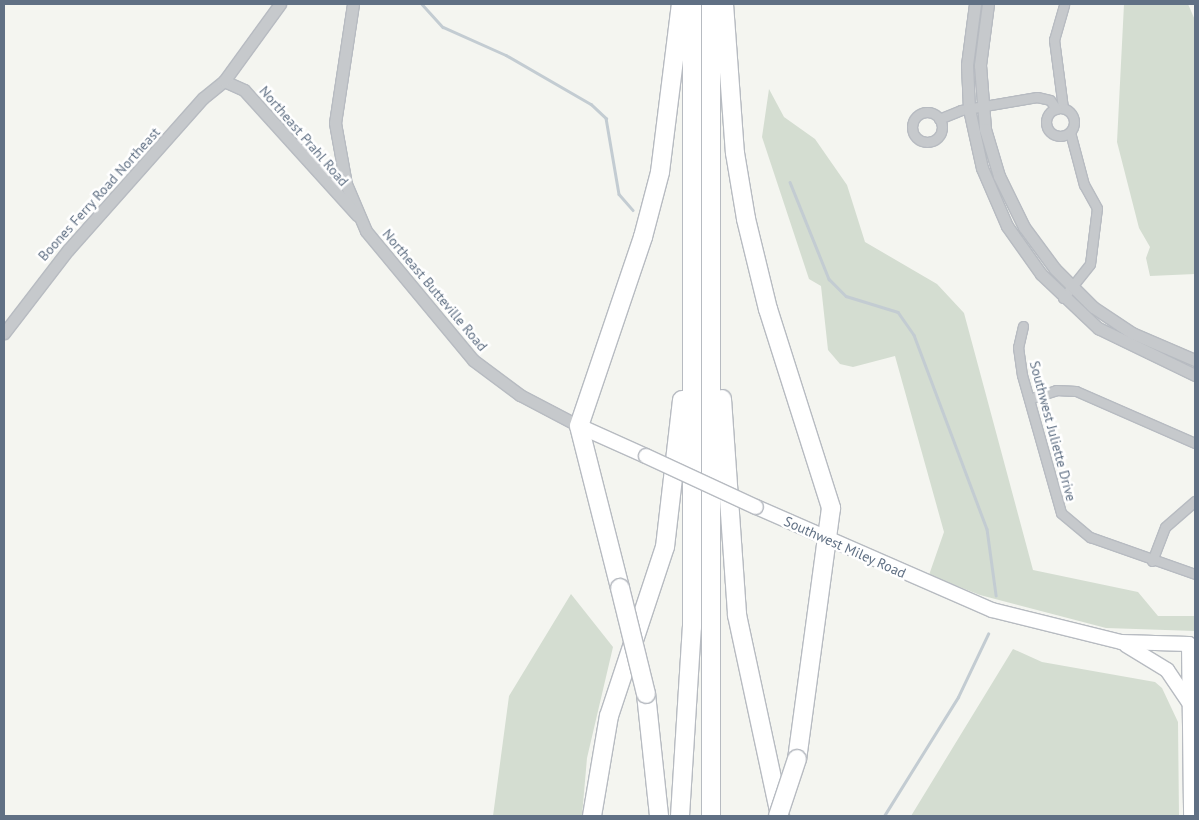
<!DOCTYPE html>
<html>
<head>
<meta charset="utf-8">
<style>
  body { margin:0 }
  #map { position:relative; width:1199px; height:820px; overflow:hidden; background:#f4f5f0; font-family:"PT Sans",sans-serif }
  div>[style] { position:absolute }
  .green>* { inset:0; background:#d4ddd1 }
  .stream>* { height:2.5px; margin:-1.25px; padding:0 1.25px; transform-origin:1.25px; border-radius:1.25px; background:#c3ccd2 }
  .roads { filter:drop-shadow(1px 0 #b7bbc1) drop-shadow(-1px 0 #b7bbc1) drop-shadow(0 1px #b7bbc1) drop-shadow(0 -1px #b7bbc1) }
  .minor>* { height:9px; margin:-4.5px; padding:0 4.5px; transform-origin:4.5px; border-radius:4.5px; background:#c6c9cc }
  .minor>.ring { margin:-4.5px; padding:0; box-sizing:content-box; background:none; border:9px solid #c6c9cc; border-radius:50% }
  .tertiary>* { height:11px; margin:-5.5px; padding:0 5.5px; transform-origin:5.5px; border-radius:5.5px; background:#c6c9cc }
  .secondary>* { height:14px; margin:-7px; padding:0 7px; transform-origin:7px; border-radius:7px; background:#fff }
  .motorway>* { height:18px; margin:-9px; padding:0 9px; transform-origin:9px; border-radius:9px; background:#fff }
  .bridges { filter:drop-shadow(1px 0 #b7bbc1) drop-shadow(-1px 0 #b7bbc1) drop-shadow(0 1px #b7bbc1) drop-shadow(0 -1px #b7bbc1) }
  .secondary-bridge>* { height:14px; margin:-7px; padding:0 7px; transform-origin:7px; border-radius:7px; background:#fff }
  .motorway-bridge>* { height:18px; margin:-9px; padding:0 9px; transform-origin:9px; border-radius:9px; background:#fff }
  span { translate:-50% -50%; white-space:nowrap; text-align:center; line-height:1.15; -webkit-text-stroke:5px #fff; paint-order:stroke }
  .street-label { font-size:14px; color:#607084 }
  .frame { position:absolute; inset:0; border:5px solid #607084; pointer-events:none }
</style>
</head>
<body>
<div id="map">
  <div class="green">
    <i style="clip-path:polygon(1124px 4px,1188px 4px,1195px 20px,1195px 274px,1150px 276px,1146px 258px,1150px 247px,1139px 228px,1117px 142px)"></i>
    <i style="clip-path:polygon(769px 89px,784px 117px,815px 139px,847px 185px,865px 242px,937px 284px,964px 313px,1033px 570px,1138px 592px,1158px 616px,1195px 616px,1195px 631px,1106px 628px,980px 595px,929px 575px,944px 532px,895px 356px,853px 367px,840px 364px,828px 350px,821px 286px,809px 279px,762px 137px)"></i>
    <i style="clip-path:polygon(571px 594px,613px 647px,587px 758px,582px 816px,493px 816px,509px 696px)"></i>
    <i style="clip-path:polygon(1013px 649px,1042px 662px,1155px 682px,1162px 688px,1178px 722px,1179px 816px,911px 816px)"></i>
  </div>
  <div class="stream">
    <i style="left:422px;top:4px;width:31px;rotate:48deg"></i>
    <i style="left:443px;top:27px;width:69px;rotate:24deg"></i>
    <i style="left:506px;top:55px;width:98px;rotate:30deg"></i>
    <i style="left:591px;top:104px;width:21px;rotate:43deg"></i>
    <i style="left:606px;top:118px;width:77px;rotate:80.3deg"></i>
    <i style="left:619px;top:194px;width:21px;rotate:49deg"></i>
    <i style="left:790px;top:182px;width:105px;rotate:68.1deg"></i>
    <i style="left:829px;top:279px;width:24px;rotate:45deg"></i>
    <i style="left:846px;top:296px;width:54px;rotate:17.1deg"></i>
    <i style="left:898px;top:312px;width:28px;rotate:55deg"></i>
    <i style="left:914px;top:335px;width:207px;rotate:69.4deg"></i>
    <i style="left:987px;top:529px;width:67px;rotate:82.2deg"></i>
    <i style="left:884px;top:816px;width:140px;rotate:-58.1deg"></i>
    <i style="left:958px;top:697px;width:70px;rotate:-64.5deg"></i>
  </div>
  <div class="roads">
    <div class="minor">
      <i style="left:1063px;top:108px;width:69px;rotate:-97.5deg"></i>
      <i style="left:1054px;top:40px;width:37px;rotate:-74deg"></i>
      <i class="ring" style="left:1046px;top:108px;width:19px;height:19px"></i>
      <i class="ring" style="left:912px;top:112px;width:21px;height:21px"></i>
      <i style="left:939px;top:119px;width:24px;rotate:-22deg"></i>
      <i style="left:961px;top:110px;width:77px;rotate:-9.7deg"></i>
      <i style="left:1037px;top:97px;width:13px;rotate:13deg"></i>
      <i style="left:1050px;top:100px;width:11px;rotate:56deg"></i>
      <i style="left:1063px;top:298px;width:43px;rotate:-51.5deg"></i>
      <i style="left:1090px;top:264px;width:56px;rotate:-82.9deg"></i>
      <i style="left:1097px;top:208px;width:26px;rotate:-119deg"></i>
      <i style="left:1084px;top:185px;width:55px;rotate:-104.8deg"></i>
      <i style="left:1023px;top:326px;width:22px;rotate:103deg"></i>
      <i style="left:1018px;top:347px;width:28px;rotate:82deg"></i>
      <i style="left:1022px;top:375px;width:143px;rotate:74.2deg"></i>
      <i style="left:1061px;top:513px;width:38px;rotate:40deg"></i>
      <i style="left:1090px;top:537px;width:111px;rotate:19.4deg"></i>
      <i style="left:1029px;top:399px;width:28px;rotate:-18deg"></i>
      <i style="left:1056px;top:390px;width:20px;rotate:3deg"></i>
      <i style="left:1076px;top:391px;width:130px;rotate:23.6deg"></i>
      <i style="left:1152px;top:561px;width:36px;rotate:-69deg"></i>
      <i style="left:1165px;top:527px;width:40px;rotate:-41deg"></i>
    </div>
    <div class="tertiary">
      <i style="left:353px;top:4px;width:120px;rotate:98.6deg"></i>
      <i style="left:335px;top:123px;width:62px;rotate:79.8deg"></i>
      <i style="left:346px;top:184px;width:51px;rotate:66.9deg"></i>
      <i style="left:366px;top:231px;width:168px;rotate:50.3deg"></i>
      <i style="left:473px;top:360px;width:59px;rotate:36.7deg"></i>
      <i style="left:520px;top:395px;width:67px;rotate:27.7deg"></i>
      <i style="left:975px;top:4px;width:62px;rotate:97.5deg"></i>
      <i style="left:967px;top:65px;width:44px;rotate:87.4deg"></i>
      <i style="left:969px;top:109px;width:60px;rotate:77.6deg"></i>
      <i style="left:982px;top:168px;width:63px;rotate:66.7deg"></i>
      <i style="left:1007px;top:226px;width:59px;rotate:54.7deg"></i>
      <i style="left:1041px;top:274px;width:79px;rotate:43.5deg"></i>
      <i style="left:1098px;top:328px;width:108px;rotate:25.9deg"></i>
      <i style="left:988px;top:4px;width:62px;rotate:97.5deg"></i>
      <i style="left:980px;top:65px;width:64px;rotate:85.5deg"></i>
      <i style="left:985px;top:129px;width:49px;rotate:73.4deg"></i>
      <i style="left:999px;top:176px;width:57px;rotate:63.9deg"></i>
      <i style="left:1024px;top:227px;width:52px;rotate:53.6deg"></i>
      <i style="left:1055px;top:269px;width:54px;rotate:45deg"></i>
      <i style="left:1093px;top:307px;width:47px;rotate:33.7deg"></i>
      <i style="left:1132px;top:333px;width:69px;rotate:23.2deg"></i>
      <i style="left:224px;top:81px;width:22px;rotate:24deg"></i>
      <i style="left:244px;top:90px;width:169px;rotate:47.9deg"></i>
      <i style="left:4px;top:333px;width:105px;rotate:-52.4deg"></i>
      <i style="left:68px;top:250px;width:203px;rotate:-48.4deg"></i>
      <i style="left:203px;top:98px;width:27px;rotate:-39deg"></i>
      <i style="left:224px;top:81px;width:95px;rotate:-54deg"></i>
    </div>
    <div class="secondary">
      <i style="left:579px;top:426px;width:73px;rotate:24.1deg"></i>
      <i style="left:756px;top:507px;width:257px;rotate:23.6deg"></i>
      <i style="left:992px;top:610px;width:133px;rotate:13.9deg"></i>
      <i style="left:1121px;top:642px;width:68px;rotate:1.7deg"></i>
      <i style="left:1189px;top:644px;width:172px;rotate:89.3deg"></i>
      <i style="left:1126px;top:645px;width:48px;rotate:31.4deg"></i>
      <i style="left:1167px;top:670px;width:40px;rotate:56deg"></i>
    </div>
    <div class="motorway">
      <i style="left:711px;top:4px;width:812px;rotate:90deg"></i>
      <i style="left:724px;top:4px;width:149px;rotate:85.8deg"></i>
      <i style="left:735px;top:153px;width:67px;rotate:80.5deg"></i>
      <i style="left:746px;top:219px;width:93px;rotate:76.3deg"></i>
      <i style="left:768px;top:309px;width:209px;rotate:72.4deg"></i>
      <i style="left:831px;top:508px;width:253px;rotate:97.7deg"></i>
      <i style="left:722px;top:399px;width:217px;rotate:86deg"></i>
      <i style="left:737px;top:615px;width:206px;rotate:77.9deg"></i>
      <i style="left:620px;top:588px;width:167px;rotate:-104.2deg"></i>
      <i style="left:579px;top:426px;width:200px;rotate:-71.3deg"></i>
      <i style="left:643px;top:237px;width:67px;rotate:-75.3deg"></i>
      <i style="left:660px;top:172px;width:169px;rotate:-82.9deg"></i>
      <i style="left:646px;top:694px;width:123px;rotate:83.9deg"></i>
      <i style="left:592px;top:816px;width:101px;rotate:-80.4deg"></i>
      <i style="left:609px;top:716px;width:178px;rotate:-71.7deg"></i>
      <i style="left:665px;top:547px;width:148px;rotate:-83.4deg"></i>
      <i style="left:680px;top:816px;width:189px;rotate:-86.4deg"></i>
      <i style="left:692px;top:627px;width:623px;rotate:-90deg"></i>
    </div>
  </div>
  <div class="bridges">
    <div class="secondary-bridge">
      <i style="left:646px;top:456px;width:121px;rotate:24.9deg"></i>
    </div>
    <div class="motorway-bridge">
      <i style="left:620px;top:588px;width:109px;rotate:76.2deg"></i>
      <i style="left:778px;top:816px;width:60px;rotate:-71.6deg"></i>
    </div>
  </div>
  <div class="street-label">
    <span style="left:304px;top:136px;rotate:49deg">Northeast Prahl Road</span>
    <span style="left:99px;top:194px;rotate:-48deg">Boones Ferry Road Northeast</span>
    <span style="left:435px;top:290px;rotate:50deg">Northeast Butteville Road</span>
    <span style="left:1053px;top:431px;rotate:75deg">Southwest Juliette Drive</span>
    <span style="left:845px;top:547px;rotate:24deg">Southwest Miley Road</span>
  </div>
  <div class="frame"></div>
</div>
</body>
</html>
